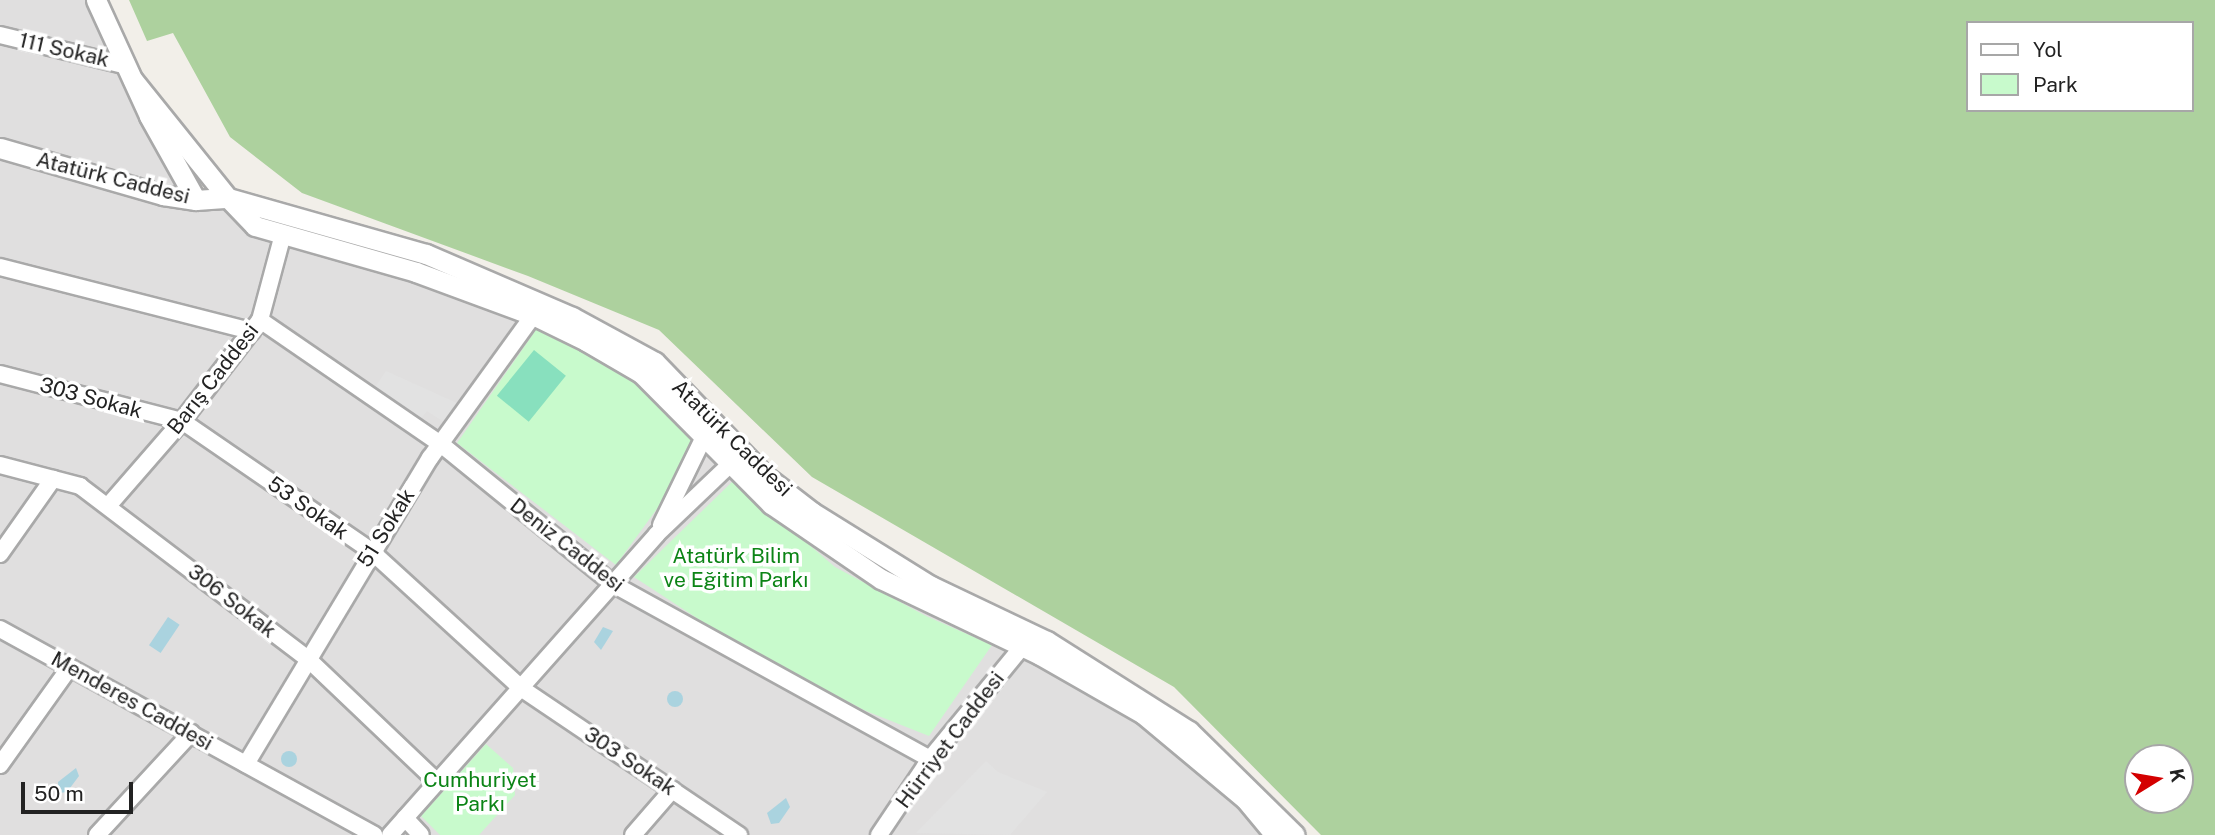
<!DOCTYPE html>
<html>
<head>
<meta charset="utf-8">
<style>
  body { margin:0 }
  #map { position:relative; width:2215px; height:835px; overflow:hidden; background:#f2efe9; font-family:"Public Sans",sans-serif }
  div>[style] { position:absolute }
  .residential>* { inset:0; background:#e0dfdf }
  .forest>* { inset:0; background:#add19e }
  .park>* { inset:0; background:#c8facc }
  .pitch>* { inset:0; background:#88e0be; transform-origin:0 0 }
  .parking>* { inset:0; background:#e2e2e2 }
  .water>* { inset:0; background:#aad3df; transform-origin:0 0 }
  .round { border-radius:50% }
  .roads { filter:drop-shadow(2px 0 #a9a9a9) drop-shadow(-2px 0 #a9a9a9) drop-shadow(0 2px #a9a9a9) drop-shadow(0 -2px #a9a9a9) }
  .minor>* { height:16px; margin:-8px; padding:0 8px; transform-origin:8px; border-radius:8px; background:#fff }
  .tertiary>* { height:19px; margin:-9.5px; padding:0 9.5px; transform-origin:9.5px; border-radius:9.5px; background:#fff }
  span { translate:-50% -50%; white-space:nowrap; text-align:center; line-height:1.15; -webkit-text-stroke:7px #fff; paint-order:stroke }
  .street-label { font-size:21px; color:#222 }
  .park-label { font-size:21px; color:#0c8416 }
  .legend { position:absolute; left:1966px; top:21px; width:228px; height:91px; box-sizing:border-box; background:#fff; border:2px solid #a7a7a7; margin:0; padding:9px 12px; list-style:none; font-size:21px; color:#222 }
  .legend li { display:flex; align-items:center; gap:14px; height:35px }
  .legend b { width:35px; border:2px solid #a7a7a7 }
  .north { position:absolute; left:2124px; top:744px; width:70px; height:70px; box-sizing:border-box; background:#fff; border:2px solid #a7a7a7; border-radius:50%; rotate:79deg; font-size:19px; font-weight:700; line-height:28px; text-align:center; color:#222 }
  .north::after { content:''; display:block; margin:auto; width:24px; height:32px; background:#d40000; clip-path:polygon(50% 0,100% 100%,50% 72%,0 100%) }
  .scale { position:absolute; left:21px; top:782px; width:112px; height:32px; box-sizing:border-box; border:4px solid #222; border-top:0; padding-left:9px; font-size:21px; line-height:24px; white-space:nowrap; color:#222; -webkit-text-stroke:5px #fff; paint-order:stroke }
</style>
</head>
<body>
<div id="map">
  <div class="residential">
    <i style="clip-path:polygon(0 0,96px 0,196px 200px,228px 198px,256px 226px,586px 341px,824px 541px,1143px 714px,1275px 835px,0 835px)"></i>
  </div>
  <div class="forest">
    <i style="clip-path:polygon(evenodd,129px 0,2215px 0,2215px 835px,1321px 835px,1174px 687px,812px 477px,659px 330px,528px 276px,302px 193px,230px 137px,173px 33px,147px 41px,129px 0,1968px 23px,2192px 23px,2192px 110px,1968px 110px,1968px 23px,129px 0,2138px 758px,2180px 758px,2180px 800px,2138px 800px,2138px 758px)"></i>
  </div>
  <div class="park">
    <i style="clip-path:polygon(538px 327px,631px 375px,693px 440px,659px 506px,616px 565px,457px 443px)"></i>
    <i style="clip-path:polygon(734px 480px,835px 567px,926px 616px,992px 645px,929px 736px,866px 711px,732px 641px,634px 577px)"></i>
    <i style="clip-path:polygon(486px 744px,513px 768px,515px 795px,479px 835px,440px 835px,421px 816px)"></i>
  </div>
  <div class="pitch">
    <i style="left:534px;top:350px;width:41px;height:59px;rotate:39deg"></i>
  </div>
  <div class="parking">
    <i style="clip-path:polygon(386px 371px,457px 403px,447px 424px,427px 411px,418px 422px,374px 389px)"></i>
    <i style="clip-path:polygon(986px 761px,998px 772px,1047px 792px,1010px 835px,916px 833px)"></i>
  </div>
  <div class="water">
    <i style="left:168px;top:617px;width:14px;height:34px;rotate:34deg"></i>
    <i style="clip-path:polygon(603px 627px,613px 631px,601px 650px,594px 642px)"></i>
    <i class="round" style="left:667px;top:691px;width:16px;height:16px"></i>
    <i class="round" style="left:281px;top:751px;width:16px;height:16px"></i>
    <i style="clip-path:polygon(76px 768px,79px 776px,67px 792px,59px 793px,58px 782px)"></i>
    <i style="clip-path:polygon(786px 798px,790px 807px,779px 823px,771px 824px,767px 813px)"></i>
  </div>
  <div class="roads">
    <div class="minor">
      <i style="left:0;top:35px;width:131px;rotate:13.7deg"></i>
      <i style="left:0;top:267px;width:260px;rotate:14.3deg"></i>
      <i style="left:260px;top:320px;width:221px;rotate:34.5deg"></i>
      <i style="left:442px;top:445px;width:220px;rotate:39.1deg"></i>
      <i style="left:613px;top:584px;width:362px;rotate:28.9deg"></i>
      <i style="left:0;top:374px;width:188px;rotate:14.5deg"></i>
      <i style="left:182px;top:421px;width:229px;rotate:34.5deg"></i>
      <i style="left:371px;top:551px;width:203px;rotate:42.4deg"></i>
      <i style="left:521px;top:688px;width:263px;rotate:34deg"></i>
      <i style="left:0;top:465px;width:83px;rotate:14.7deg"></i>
      <i style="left:80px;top:486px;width:288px;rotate:37.2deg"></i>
      <i style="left:309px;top:660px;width:177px;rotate:43.6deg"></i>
      <i style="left:108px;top:506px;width:113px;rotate:-49deg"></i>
      <i style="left:182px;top:421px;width:128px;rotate:-52.3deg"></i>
      <i style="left:260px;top:320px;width:89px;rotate:-75deg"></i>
      <i style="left:661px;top:525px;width:98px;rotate:-64deg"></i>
      <i style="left:704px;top:437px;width:8px;rotate:-14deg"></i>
      <i style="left:0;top:554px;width:92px;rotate:-54.8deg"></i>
      <i style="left:0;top:629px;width:427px;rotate:28.8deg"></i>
      <i style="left:246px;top:764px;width:357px;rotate:-59deg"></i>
      <i style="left:430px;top:458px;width:188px;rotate:-54.1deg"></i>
      <i style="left:0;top:765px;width:120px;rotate:-54.5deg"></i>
      <i style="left:405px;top:818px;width:23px;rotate:47deg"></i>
      <i style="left:97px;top:835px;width:139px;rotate:-47.3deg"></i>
      <i style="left:390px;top:835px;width:402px;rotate:-48.4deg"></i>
      <i style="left:657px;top:534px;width:113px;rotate:-43.6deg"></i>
      <i style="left:633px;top:835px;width:60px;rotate:-49.1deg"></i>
      <i style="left:879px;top:835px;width:92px;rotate:-56.1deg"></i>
      <i style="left:930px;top:759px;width:145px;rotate:-50.6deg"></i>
    </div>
    <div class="tertiary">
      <i style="left:96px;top:0;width:128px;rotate:65.4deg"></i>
      <i style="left:149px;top:116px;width:96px;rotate:60.8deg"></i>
      <i style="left:133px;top:80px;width:151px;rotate:51.2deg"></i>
      <i style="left:228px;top:198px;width:206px;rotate:15.8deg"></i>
      <i style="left:426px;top:254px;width:159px;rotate:23.3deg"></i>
      <i style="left:572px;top:317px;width:94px;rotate:28.5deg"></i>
      <i style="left:655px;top:362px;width:157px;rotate:46deg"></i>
      <i style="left:764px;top:475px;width:61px;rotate:37.6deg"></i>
      <i style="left:812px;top:512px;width:140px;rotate:31.9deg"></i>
      <i style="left:931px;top:586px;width:128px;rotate:25.4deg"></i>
      <i style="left:1047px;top:641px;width:168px;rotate:32.4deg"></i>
      <i style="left:1189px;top:731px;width:148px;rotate:44.5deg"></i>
      <i style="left:0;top:148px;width:170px;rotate:16.1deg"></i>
      <i style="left:163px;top:195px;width:33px;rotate:9deg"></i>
      <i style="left:196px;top:200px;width:32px;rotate:-4deg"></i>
      <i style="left:228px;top:198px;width:39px;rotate:46deg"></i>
      <i style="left:255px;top:226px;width:167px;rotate:15.9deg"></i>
      <i style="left:416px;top:272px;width:127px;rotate:20.3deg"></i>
      <i style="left:535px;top:316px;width:57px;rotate:26.1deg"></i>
      <i style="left:586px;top:341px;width:64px;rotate:30.2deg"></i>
      <i style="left:641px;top:373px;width:185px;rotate:45.2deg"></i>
      <i style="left:771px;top:504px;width:133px;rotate:34.3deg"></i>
      <i style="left:881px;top:579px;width:176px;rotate:25.5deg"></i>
      <i style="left:1040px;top:655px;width:119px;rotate:29.8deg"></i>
      <i style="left:1143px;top:714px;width:133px;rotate:39.8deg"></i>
      <i style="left:1245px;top:799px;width:47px;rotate:50.2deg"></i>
    </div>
  </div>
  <div class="street-label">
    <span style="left:64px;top:50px;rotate:13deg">111 Sokak</span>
    <span style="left:113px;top:178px;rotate:14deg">Atatürk Caddesi</span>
    <span style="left:213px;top:379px;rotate:-52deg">Barış Caddesi</span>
    <span style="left:91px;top:398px;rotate:15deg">303 Sokak</span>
    <span style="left:732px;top:438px;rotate:44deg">Atatürk Caddesi</span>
    <span style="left:308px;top:508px;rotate:35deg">53 Sokak</span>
    <span style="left:386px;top:528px;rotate:-58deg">51 Sokak</span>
    <span style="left:567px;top:545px;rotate:38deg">Deniz Caddesi</span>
    <span style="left:232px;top:601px;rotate:38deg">306 Sokak</span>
    <span style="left:132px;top:701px;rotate:29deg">Menderes Caddesi</span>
    <span style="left:950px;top:740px;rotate:-53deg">Hürriyet Caddesi</span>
    <span style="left:630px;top:761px;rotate:34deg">303 Sokak</span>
  </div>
  <div class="park-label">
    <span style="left:736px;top:568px">Atatürk Bilim<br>ve Eğitim Parkı</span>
    <span style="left:480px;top:792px">Cumhuriyet<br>Parkı</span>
  </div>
  <ul class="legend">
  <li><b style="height:9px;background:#fff"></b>Yol</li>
  <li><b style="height:19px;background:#c8facc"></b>Park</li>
  </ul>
  <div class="north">K</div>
  <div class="scale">50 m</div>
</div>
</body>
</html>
